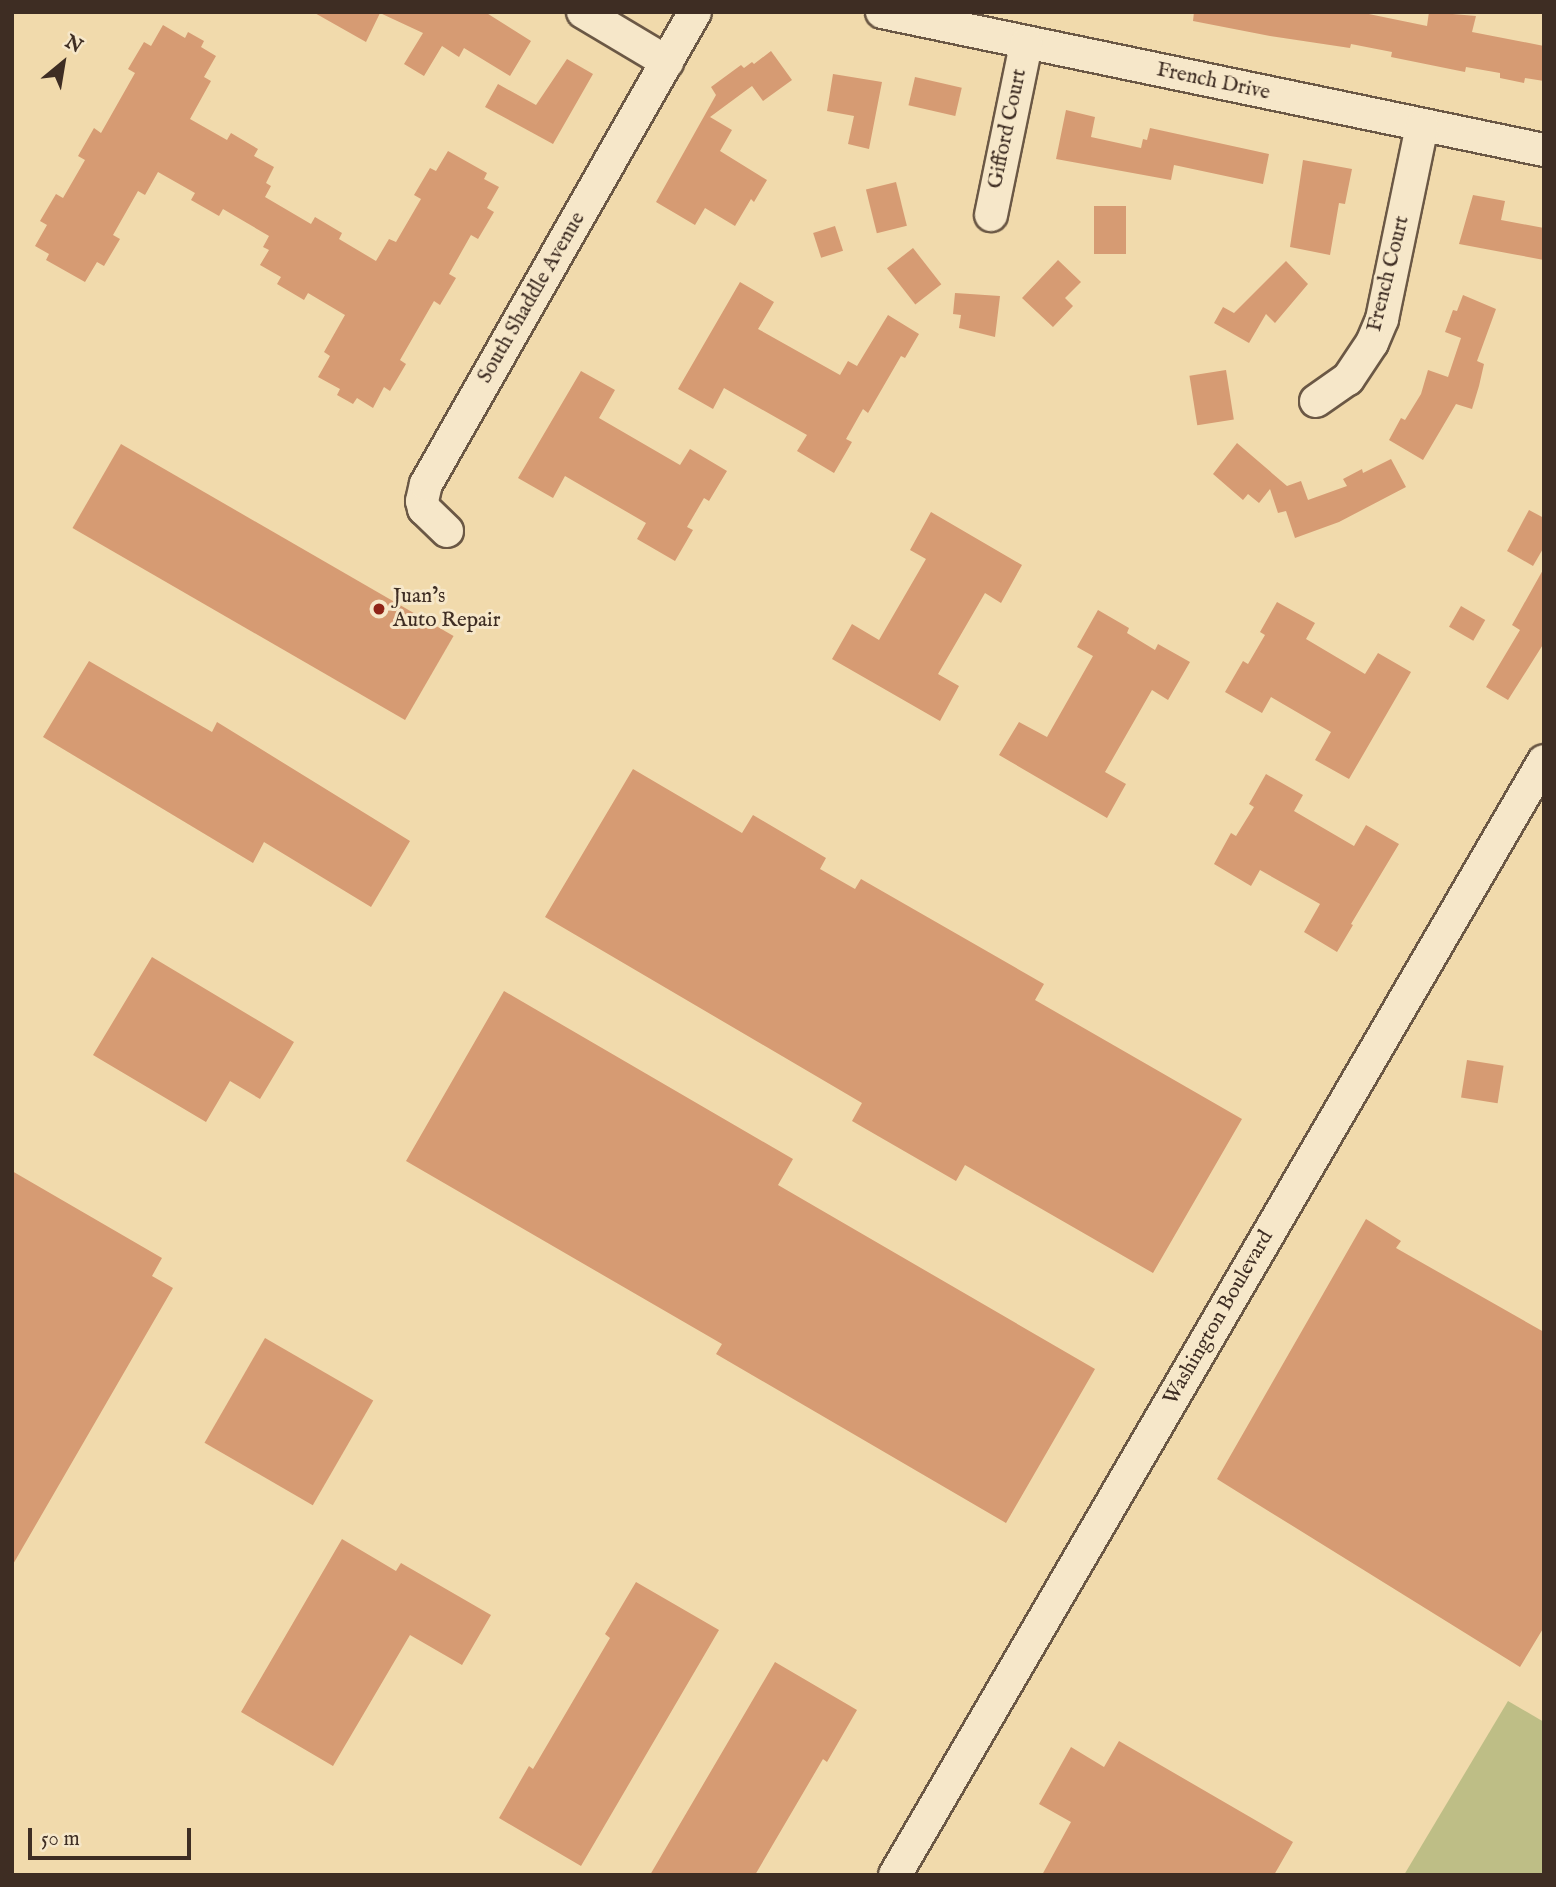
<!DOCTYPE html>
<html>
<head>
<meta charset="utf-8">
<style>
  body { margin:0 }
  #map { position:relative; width:1556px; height:1887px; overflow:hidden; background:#f1daac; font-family:"IM FELL English",serif }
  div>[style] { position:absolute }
  .green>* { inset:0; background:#bebe86 }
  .building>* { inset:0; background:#d69b73; transform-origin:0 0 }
  .roads { filter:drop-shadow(2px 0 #6b5845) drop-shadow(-2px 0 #6b5845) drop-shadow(0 2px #6b5845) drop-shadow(0 -2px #6b5845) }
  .minor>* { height:32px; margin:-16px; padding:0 16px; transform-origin:16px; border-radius:16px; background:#f6e7c9 }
  .dots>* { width:19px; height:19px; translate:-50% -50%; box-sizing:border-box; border:4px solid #f6e7c9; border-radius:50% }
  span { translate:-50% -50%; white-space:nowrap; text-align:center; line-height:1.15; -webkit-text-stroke:6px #f6e7c9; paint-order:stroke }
  .street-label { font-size:21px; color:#3e2d23 }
  .poi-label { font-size:21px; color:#3e2d23 }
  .left { translate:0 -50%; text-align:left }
  .frame { position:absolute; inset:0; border:14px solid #3e2d23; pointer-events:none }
  .north { position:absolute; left:28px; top:28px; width:70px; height:70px; -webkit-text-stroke:5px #f6e7c9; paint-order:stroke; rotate:30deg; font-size:19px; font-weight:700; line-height:28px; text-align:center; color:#3e2d23 }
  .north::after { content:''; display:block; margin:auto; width:24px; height:32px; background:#3e2d23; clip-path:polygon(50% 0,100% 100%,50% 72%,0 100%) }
  .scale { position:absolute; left:28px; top:1828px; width:163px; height:32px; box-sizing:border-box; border:4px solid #3e2d23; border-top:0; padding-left:9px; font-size:21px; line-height:24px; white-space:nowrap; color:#3e2d23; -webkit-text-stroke:5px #f6e7c9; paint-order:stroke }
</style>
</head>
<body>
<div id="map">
  <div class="green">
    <i style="clip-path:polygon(1508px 1701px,1544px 1722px,1544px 1875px,1404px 1875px)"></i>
  </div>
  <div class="building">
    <i style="clip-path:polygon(313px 12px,485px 12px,531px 41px,510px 76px,464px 48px,459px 57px,442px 46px,424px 76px,404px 64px,423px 33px,380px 13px,366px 42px)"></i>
    <i style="clip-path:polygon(1194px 12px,1359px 12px,1427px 26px,1429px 12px,1476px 16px,1472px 32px,1544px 46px,1544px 81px,1525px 78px,1524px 83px,1500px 78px,1500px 73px,1466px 67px,1465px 72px,1391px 57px,1392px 52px,1351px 44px,1350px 48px,1270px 36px,1193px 21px)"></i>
    <i style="clip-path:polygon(163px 25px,185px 38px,188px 32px,204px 41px,201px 47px,216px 56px,204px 77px,211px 81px,190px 119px,227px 140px,231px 133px,258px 149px,254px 156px,274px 167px,266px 183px,271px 186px,265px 197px,311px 224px,315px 217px,342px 233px,339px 239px,376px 261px,389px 239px,396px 242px,421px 199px,414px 195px,430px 168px,436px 171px,448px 151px,487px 173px,484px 179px,499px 187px,487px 208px,494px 212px,478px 239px,471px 235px,449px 274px,456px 278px,440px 305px,434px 301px,400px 360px,406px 364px,390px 391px,384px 387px,373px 408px,357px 398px,353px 404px,337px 395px,340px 389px,318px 377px,330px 356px,324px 352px,345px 315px,308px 293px,304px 300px,277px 284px,281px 277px,260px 265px,269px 250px,263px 247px,269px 236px,223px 209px,219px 216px,191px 200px,195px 193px,158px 172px,145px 195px,138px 191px,113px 235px,120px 239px,104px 266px,97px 262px,85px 282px,46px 260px,49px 254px,35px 246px,47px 225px,40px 221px,56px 194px,63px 198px,85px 160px,78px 156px,94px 128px,101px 133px,135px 73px,128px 69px,144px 42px,151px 46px)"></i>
    <i style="clip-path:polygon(771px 51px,792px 80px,763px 101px,752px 86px,710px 117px,732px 130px,720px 151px,767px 180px,754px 202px,751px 199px,735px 226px,705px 208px,695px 225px,656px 202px,716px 95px,711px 87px,741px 65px,744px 68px,752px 62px,754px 64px)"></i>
    <i style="clip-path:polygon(567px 59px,593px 74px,553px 144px,485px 107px,498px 84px,536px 105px)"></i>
    <i style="clip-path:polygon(833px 74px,882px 82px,869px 149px,848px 144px,854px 116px,827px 111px)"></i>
    <i style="left:915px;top:77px;width:48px;height:29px;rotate:13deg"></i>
    <i style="clip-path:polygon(1066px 110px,1095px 117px,1091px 137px,1141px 148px,1143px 139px,1147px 140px,1150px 128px,1269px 154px,1263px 184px,1174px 165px,1171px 180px,1056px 159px)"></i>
    <i style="clip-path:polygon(1303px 160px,1352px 169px,1345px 204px,1339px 203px,1330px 255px,1290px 247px)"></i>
    <i style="left:896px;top:182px;width:45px;height:31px;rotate:76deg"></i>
    <i style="clip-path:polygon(1473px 195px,1505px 201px,1501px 220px,1544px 228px,1544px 260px,1459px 244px)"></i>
    <i style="left:1094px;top:206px;width:32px;height:48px"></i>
    <i style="left:835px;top:226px;width:26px;height:23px;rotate:72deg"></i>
    <i style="left:913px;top:248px;width:46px;height:33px;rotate:52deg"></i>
    <i style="clip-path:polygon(1058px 260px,1081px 282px,1065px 298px,1073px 306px,1053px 327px,1022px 298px)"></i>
    <i style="clip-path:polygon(1286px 261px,1308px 284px,1275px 323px,1266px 314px,1249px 343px,1214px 323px,1223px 307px,1234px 313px)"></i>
    <i style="clip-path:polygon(740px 282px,774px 302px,758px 329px,840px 375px,848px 361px,857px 366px,888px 315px,919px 334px,905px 358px,901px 356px,868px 413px,863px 409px,846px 439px,852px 442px,834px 473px,797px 451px,807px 435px,724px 388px,713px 409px,678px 389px)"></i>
    <i style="clip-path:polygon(955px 293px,1000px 296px,995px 337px,959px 328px,961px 315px,953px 314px)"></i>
    <i style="clip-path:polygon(1463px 295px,1496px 309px,1477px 361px,1484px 364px,1479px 386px,1472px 409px,1456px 404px,1423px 460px,1389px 440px,1401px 418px,1405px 420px,1421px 394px,1428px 370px,1448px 377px,1461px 338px,1445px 332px,1453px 310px,1457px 311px)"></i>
    <i style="left:1226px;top:370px;width:50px;height:37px;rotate:81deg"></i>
    <i style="clip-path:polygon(581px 371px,615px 390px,599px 418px,680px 465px,690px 449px,727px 471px,709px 501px,704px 498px,687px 527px,693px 530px,675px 561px,637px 539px,646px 523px,565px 476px,553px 498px,518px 478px)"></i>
    <i style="clip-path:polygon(1237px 443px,1287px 486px,1301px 481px,1308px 500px,1347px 486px,1343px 479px,1362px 469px,1363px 473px,1391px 459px,1406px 487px,1339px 522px,1295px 538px,1286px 511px,1278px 513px,1270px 489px,1259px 503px,1248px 494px,1243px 500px,1213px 474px)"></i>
    <i style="left:121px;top:444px;width:384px;height:97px;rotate:30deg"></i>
    <i style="clip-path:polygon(1529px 510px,1544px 518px,1544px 547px,1533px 566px,1507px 551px)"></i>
    <i style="clip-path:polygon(931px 512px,1022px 565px,1001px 603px,985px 593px,938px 674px,959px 686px,940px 721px,832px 659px,852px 624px,879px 640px,926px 559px,910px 550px)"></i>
    <i style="clip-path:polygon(1544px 568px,1544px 643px,1508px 700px,1486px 687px,1520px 630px,1512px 625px)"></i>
    <i style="clip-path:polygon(1277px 602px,1315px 623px,1306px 639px,1365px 674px,1378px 653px,1411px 672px,1349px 779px,1315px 760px,1331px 732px,1271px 697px,1262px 713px,1225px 692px,1243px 661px,1248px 664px,1265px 635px,1260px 632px)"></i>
    <i style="left:1461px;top:606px;width:28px;height:24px;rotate:30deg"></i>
    <i style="clip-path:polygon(1098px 610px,1129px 628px,1127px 633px,1155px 650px,1158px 644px,1190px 662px,1168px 700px,1152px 690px,1105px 772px,1126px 784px,1107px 818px,999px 755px,1019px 722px,1047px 737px,1093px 656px,1077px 647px)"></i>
    <i style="clip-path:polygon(89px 661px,212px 732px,217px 722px,410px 841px,371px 907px,264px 842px,253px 863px,43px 737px)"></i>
    <i style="clip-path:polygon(633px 769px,742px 833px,753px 815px,826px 858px,820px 869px,855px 889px,861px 879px,1044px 984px,1035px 1000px,1242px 1119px,1153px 1273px,965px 1165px,956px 1181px,852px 1121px,862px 1103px,545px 917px)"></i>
    <i style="clip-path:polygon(1266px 774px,1303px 795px,1294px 811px,1354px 846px,1366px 825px,1399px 844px,1351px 924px,1353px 925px,1337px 952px,1304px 932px,1320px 904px,1260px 870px,1251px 886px,1214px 864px,1231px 833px,1236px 836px,1254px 807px,1249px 804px)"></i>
    <i style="clip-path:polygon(152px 957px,294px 1042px,260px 1099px,230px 1081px,206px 1122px,93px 1055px)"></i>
    <i style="clip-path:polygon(504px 991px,793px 1159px,778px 1185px,1095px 1369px,1006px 1523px,716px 1354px,722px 1344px,406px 1161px)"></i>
    <i style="left:1467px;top:1060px;width:37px;height:38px;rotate:9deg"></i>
    <i style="clip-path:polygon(12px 1171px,162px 1258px,152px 1276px,173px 1288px,12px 1566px)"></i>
    <i style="clip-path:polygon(1366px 1219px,1401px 1241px,1396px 1248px,1544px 1332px,1544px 1627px,1520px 1667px,1217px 1479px)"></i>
    <i style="left:265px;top:1338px;width:125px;height:121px;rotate:30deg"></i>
    <i style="clip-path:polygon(342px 1539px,396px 1571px,401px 1563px,491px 1615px,462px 1665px,410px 1635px,333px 1766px,241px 1712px)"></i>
    <i style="clip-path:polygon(636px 1582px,719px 1630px,581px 1866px,499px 1818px,529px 1766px,533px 1769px,610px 1638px,605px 1634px)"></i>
    <i style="clip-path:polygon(775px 1662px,857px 1710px,827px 1762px,823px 1759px,755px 1875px,650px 1875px)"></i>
    <i style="clip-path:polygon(1119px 1741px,1293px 1842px,1274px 1875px,1042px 1875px,1071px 1822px,1039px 1804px,1071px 1747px,1104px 1767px)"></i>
  </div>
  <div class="roads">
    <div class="minor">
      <i style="left:583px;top:12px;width:98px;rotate:30.8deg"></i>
      <i style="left:882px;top:12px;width:676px;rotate:11.78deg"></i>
      <i style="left:991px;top:215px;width:175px;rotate:-78.4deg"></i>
      <i style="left:1316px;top:401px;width:39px;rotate:-35deg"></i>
      <i style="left:1348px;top:379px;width:43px;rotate:-56.3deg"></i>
      <i style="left:1372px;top:343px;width:26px;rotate:-67deg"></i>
      <i style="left:1382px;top:319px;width:197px;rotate:-78.3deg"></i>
      <i style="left:447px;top:531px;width:32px;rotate:-136deg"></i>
      <i style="left:424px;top:509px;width:8px;rotate:-104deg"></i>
      <i style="left:422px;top:501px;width:17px;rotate:-77deg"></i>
      <i style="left:426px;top:484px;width:543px;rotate:-60.32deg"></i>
      <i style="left:895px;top:1875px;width:1289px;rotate:-59.78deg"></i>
    </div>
  </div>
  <div class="dots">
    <i style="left:379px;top:609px;background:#8f2418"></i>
  </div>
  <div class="street-label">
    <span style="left:1213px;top:82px;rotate:12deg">French Drive</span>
    <span style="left:1008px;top:129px;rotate:-78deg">Gifford Court</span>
    <span style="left:1389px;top:274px;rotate:-76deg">French Court</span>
    <span style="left:532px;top:298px;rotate:-60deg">South Shaddle Avenue</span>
    <span style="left:1219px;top:1318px;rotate:-60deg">Washington Boulevard</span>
  </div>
  <div class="poi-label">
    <span class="left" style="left:393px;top:609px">Juan’s<br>Auto Repair</span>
  </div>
  <div class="frame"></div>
  <div class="north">N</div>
  <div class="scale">50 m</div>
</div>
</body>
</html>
